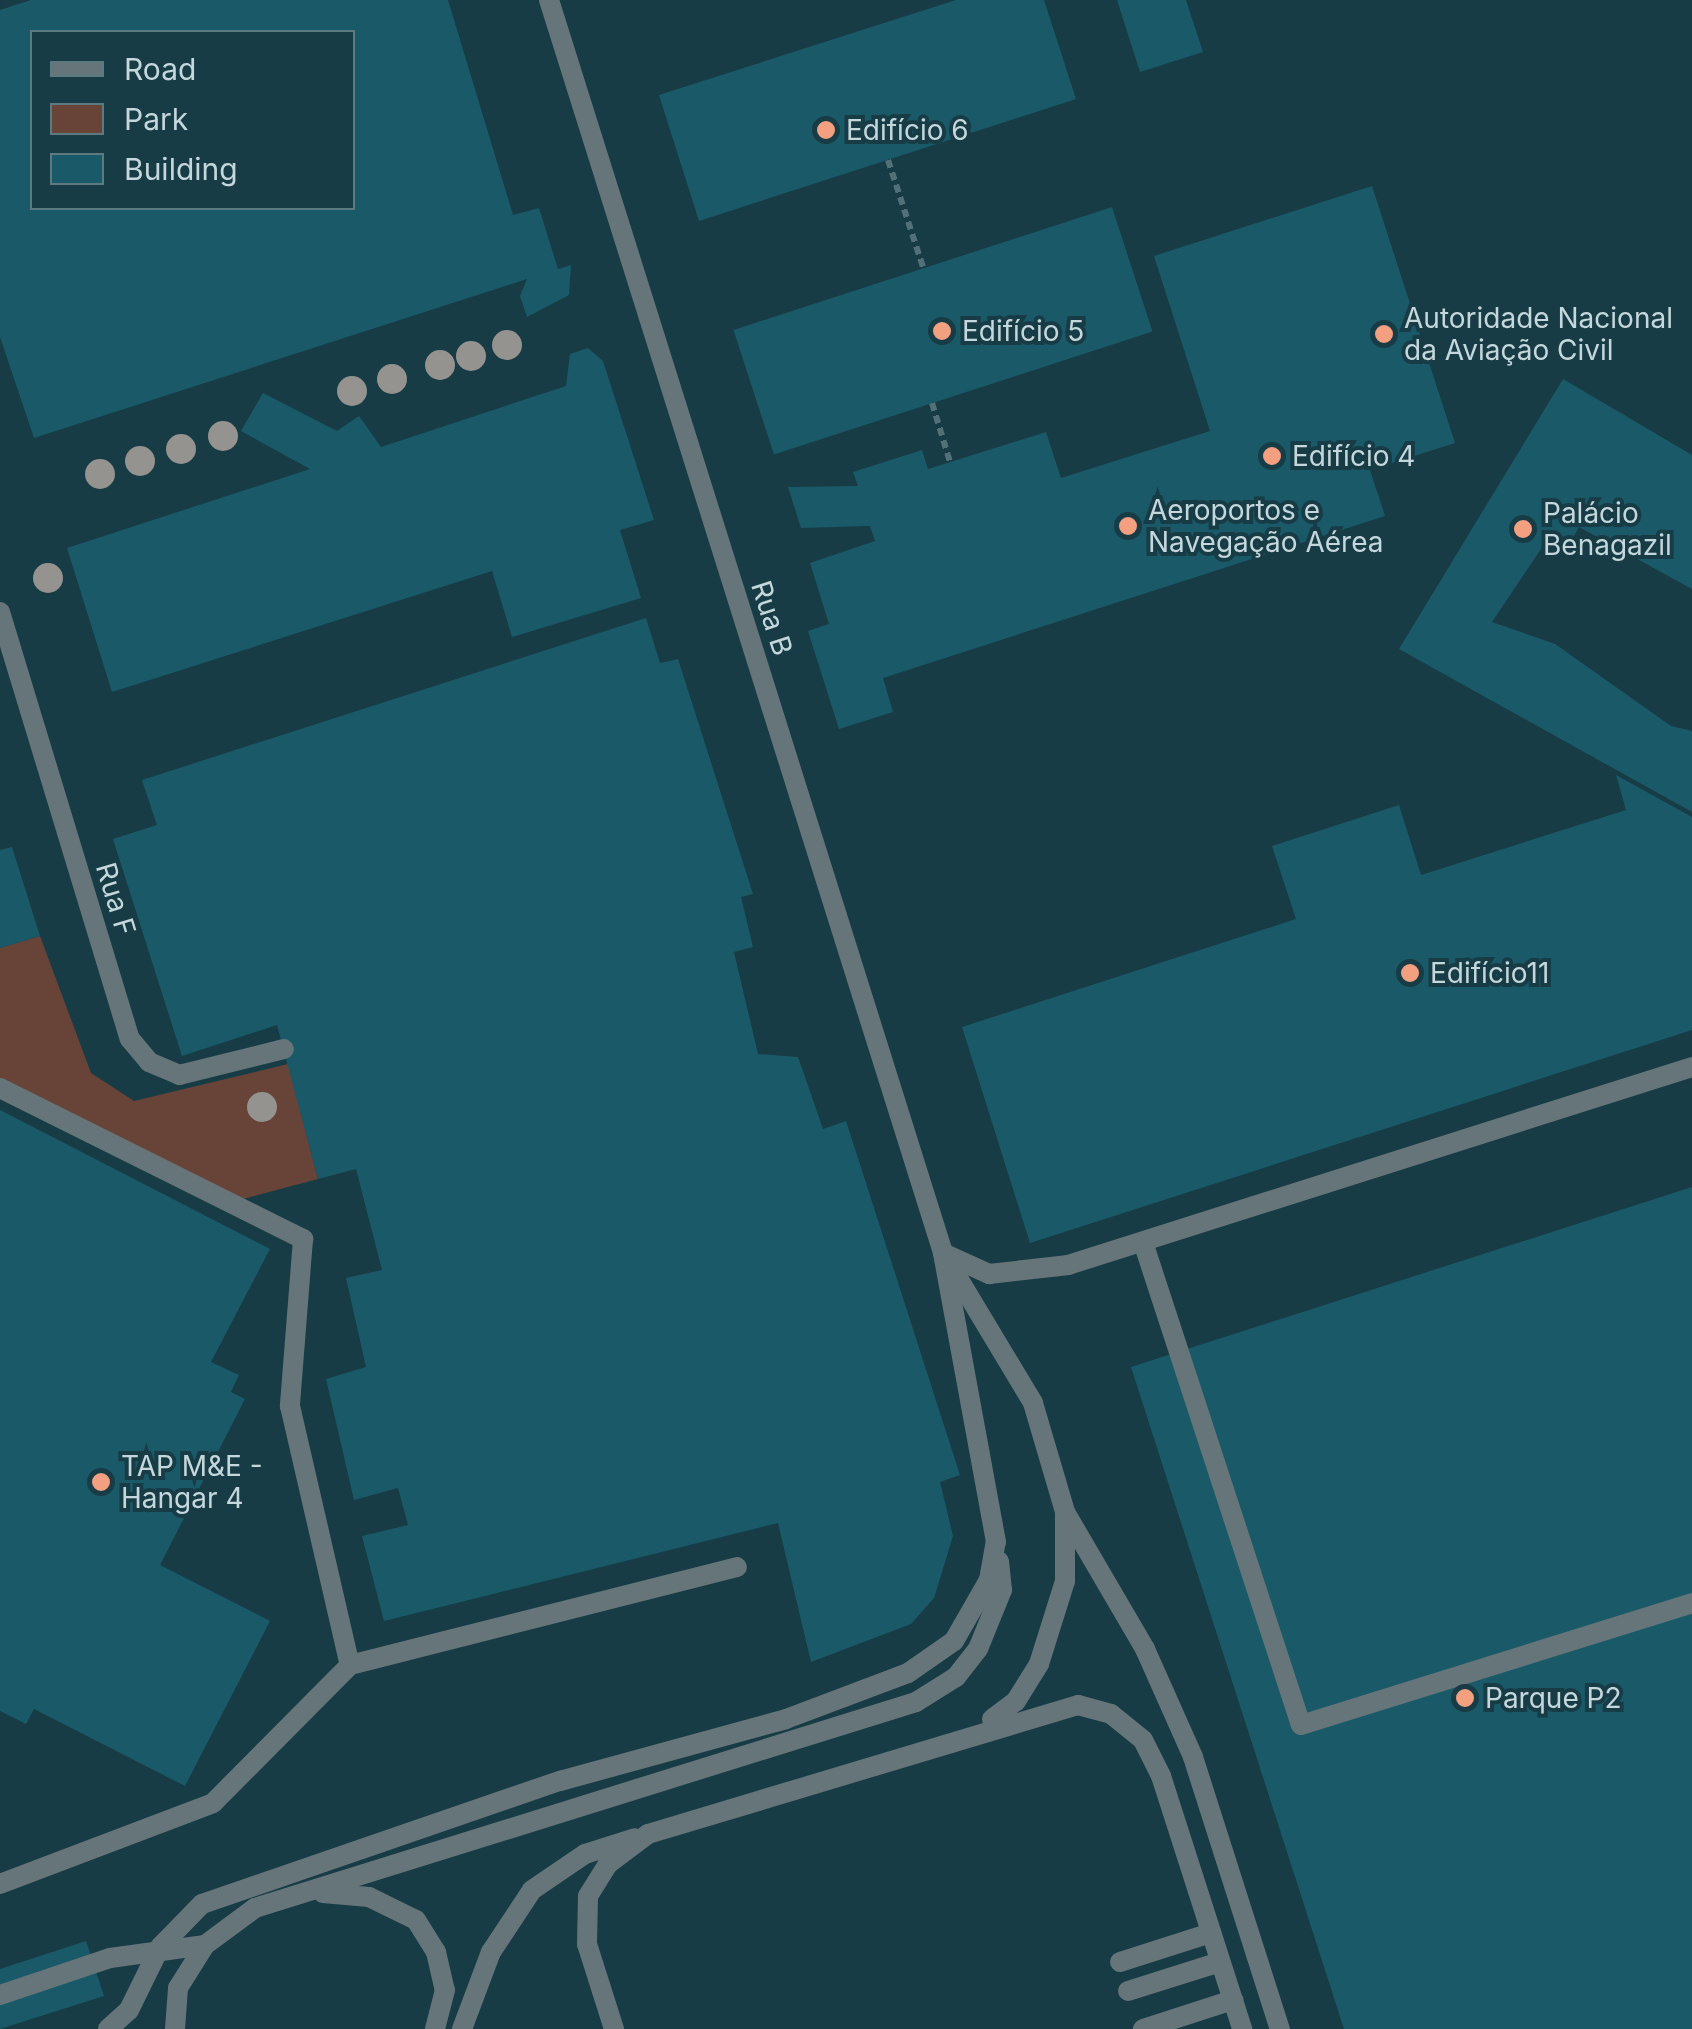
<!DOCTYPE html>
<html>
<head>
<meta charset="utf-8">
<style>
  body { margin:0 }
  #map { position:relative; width:1692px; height:2029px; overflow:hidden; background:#183c45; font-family:Inter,sans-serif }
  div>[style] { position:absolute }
  .green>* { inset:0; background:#674437 }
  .building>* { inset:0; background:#1a5968; transform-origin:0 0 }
  .path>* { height:6px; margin-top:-3px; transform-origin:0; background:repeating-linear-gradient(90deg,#527078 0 8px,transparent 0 13px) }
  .service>* { height:20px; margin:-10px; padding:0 10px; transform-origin:10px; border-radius:10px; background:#667579 }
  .minor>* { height:20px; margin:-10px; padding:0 10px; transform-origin:10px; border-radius:10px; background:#667579 }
  .trees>* { width:30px; height:30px; margin:-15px; border-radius:50%; background:#949390 }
  .dots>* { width:28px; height:28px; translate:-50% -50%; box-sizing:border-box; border:5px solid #183c45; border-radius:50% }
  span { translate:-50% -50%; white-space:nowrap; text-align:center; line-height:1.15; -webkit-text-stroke:8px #183c45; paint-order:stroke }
  .poi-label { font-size:28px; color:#c4d7dc }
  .left { translate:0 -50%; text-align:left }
  .street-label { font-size:28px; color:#c4d7dc }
  .legend { position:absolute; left:30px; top:30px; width:325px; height:180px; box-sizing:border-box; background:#183c45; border:2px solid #5d7a81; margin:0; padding:12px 18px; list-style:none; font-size:30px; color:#c4d7dc }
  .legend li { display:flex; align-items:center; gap:20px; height:50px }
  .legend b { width:50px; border:2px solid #5d7a81 }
</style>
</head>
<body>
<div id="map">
  <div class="green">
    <i style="clip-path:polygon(40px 936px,91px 1073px,134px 1101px,288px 1064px,318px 1179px,228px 1203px,0 1088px,0 948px)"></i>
  </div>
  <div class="building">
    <i style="clip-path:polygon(evenodd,31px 0,448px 0,513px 215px,539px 208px,558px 269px,571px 265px,569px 295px,527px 317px,520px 296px,527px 279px,34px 438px,0 337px,0 10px,31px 0,32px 32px,352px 32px,352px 208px,32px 208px,32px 32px)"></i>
    <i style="clip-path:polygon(956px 0,1044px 0,1076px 99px,699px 221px,659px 95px)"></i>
    <i style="clip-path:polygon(1117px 0,1186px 0,1203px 52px,1140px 72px)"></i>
    <i style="clip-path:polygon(1372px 186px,1455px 443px,1370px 470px,1385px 516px,883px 678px,893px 712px,839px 729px,808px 631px,829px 624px,810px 563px,875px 541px,870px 526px,801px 528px,788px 487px,858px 486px,853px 472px,922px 450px,928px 469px,1046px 432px,1061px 478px,1210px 431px,1154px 256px)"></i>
    <i style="left:1112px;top:207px;width:131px;height:398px;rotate:72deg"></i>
    <i style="clip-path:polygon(588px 348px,603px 361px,654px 520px,620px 530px,641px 598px,512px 637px,492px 571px,112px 692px,67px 548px,310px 469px,241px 431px,263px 393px,337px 431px,359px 416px,381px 447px,566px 386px,570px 354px)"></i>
    <i style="clip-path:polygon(1563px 379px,1692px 455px,1692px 589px,1579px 527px,1571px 541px,1553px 531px,1492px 622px,1555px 644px,1671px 726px,1692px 731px,1692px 812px,1399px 649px)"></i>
    <i style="clip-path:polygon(646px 618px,660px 663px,678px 659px,753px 894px,741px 897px,753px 947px,734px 952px,758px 1054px,798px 1057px,823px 1129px,846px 1121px,960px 1475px,940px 1482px,953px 1536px,934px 1598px,911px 1624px,811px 1662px,778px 1523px,384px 1621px,362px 1536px,408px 1525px,398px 1488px,354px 1500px,326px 1379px,366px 1367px,346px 1278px,382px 1270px,356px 1169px,318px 1179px,277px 1025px,182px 1056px,113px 839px,157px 825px,142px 780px)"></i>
    <i style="clip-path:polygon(1616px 775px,1692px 817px,1692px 1030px,1030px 1243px,962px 1027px,1296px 919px,1272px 846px,1399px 805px,1421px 875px,1626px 810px)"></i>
    <i style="clip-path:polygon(12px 847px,40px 936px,0 948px,0 850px)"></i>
    <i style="clip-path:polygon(0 1110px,270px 1249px,211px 1362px,239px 1375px,231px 1392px,245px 1399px,160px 1565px,270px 1621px,185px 1786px,34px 1709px,26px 1724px,0 1711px)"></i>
    <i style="clip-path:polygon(1692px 1187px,1692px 2029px,1344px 2029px,1131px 1367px)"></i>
    <i style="clip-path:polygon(86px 1941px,104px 1996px,0 2029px,0 1969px)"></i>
  </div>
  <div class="path">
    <i style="left:888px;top:160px;width:113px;rotate:71.9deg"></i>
    <i style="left:932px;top:403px;width:62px;rotate:73deg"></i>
  </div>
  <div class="service">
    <i style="left:0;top:612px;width:446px;rotate:73.1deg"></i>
    <i style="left:130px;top:1039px;width:30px;rotate:50deg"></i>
    <i style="left:149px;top:1062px;width:33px;rotate:23deg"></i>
    <i style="left:179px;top:1075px;width:108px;rotate:-13.9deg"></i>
    <i style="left:0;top:1088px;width:339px;rotate:26.5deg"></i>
    <i style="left:303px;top:1239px;width:168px;rotate:94.5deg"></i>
    <i style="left:290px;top:1406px;width:266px;rotate:77deg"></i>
    <i style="left:350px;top:1665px;width:399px;rotate:-14.2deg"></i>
    <i style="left:1143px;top:1242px;width:508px;rotate:71.89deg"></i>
    <i style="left:1301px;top:1725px;width:410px;rotate:-17.3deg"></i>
    <i style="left:943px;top:1253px;width:51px;rotate:24.5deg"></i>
    <i style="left:989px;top:1274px;width:80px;rotate:-6.5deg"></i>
    <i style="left:1068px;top:1265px;width:655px;rotate:-17.6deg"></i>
    <i style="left:949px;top:1263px;width:163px;rotate:59deg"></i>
    <i style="left:1033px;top:1403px;width:114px;rotate:73.6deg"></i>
    <i style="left:1065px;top:1512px;width:69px;rotate:90deg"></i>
    <i style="left:1065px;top:1581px;width:87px;rotate:107.4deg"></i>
    <i style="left:1039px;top:1664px;width:44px;rotate:121.9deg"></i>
    <i style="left:1016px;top:1701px;width:30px;rotate:143deg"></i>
    <i style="left:1065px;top:1512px;width:159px;rotate:59.7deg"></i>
    <i style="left:1145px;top:1649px;width:118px;rotate:66deg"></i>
    <i style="left:1193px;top:1757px;width:286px;rotate:72.3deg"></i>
    <i style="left:0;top:1884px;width:228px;rotate:-20.8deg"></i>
    <i style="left:213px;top:1803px;width:194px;rotate:-45.2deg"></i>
    <i style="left:323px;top:1893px;width:46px;rotate:5deg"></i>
    <i style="left:369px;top:1897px;width:52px;rotate:26.1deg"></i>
    <i style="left:416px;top:1920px;width:38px;rotate:58deg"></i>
    <i style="left:436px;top:1952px;width:39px;rotate:77deg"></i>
    <i style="left:445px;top:1990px;width:40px;rotate:104.4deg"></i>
    <i style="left:1120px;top:1962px;width:96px;rotate:-17.7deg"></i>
    <i style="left:1128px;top:1991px;width:96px;rotate:-17.5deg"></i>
    <i style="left:0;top:1995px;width:116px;rotate:-18.6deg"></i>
    <i style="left:110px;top:1958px;width:96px;rotate:-7.8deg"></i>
    <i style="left:108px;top:2029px;width:28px;rotate:-42deg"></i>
    <i style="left:129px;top:2010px;width:70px;rotate:-63.8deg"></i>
    <i style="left:160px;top:1947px;width:60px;rotate:-45.7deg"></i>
    <i style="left:202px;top:1904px;width:379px;rotate:-19deg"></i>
    <i style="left:560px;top:1781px;width:234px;rotate:-15.3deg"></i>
    <i style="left:786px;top:1719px;width:130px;rotate:-20.7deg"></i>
    <i style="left:908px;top:1673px;width:56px;rotate:-34.8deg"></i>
    <i style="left:954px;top:1641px;width:70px;rotate:-60.2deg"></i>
    <i style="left:989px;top:1580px;width:39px;rotate:-80deg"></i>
    <i style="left:996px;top:1542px;width:294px;rotate:-100.4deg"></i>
    <i style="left:175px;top:2029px;width:41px;rotate:-85.8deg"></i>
    <i style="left:178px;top:1988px;width:51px;rotate:-57.9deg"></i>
    <i style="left:205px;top:1945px;width:62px;rotate:-36.5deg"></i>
    <i style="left:255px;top:1908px;width:692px;rotate:-17.31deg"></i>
    <i style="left:916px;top:1702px;width:47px;rotate:-32deg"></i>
    <i style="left:956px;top:1677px;width:36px;rotate:-52deg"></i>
    <i style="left:978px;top:1649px;width:64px;rotate:-67.9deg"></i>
    <i style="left:1002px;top:1590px;width:29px;rotate:-96deg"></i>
    <i style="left:462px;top:2029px;width:82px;rotate:-69.4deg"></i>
    <i style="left:491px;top:1952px;width:74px;rotate:-56.5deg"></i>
    <i style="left:532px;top:1890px;width:64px;rotate:-34.2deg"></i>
    <i style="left:585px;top:1854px;width:52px;rotate:-17.7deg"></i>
    <i style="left:614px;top:2029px;width:89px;rotate:-107.6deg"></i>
    <i style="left:587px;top:1944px;width:48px;rotate:-88.8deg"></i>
    <i style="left:588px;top:1896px;width:38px;rotate:-58deg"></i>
    <i style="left:608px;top:1864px;width:50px;rotate:-36.9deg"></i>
    <i style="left:648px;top:1834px;width:449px;rotate:-16.7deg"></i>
    <i style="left:1078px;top:1705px;width:34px;rotate:15deg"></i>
    <i style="left:1111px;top:1714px;width:41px;rotate:39.1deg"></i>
    <i style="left:1143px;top:1740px;width:40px;rotate:63.4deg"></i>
    <i style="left:1161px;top:1776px;width:266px;rotate:72.2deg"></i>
    <i style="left:1143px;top:2029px;width:95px;rotate:-17.9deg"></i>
  </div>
  <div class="minor">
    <i style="left:549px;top:0;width:1313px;rotate:72.54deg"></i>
  </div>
  <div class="trees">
    <i style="left:507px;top:345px"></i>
    <i style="left:471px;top:356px"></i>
    <i style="left:440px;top:365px"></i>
    <i style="left:392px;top:379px"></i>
    <i style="left:352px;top:391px"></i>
    <i style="left:223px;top:436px"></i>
    <i style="left:181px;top:449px"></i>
    <i style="left:140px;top:461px"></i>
    <i style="left:100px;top:474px"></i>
    <i style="left:48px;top:578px"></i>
    <i style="left:262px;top:1107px"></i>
  </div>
  <div class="dots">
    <i style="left:826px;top:130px;background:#f2a080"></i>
    <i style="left:942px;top:331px;background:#f2a080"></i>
    <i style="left:1384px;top:334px;background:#f2a080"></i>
    <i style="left:1272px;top:456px;background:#f2a080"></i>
    <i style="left:1128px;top:526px;background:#f2a080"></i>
    <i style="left:1523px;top:529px;background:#f2a080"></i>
    <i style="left:1410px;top:973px;background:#f2a080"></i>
    <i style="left:101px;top:1482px;background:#f2a080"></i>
    <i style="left:1465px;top:1698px;background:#f2a080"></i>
  </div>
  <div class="poi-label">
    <span class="left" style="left:846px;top:130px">Edifício 6</span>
    <span class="left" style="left:1404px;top:334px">Autoridade Nacional<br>da Aviação Civil</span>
    <span class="left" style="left:962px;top:331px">Edifício 5</span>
    <span class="left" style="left:1292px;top:456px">Edifício 4</span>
    <span class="left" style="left:1148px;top:526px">Aeroportos e<br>Navegação Aérea</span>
    <span class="left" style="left:1543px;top:529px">Palácio<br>Benagazil</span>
    <span class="left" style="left:1430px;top:973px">Edifício11</span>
    <span class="left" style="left:121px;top:1482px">TAP M&amp;E -<br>Hangar 4</span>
    <span class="left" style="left:1485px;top:1698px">Parque P2</span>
  </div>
  <div class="street-label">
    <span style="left:772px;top:618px;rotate:72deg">Rua B</span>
    <span style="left:116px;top:899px;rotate:73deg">Rua F</span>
  </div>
  <ul class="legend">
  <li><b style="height:12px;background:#667579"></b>Road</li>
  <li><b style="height:28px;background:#674437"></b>Park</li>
  <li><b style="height:28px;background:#1a5968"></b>Building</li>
  </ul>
</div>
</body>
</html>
